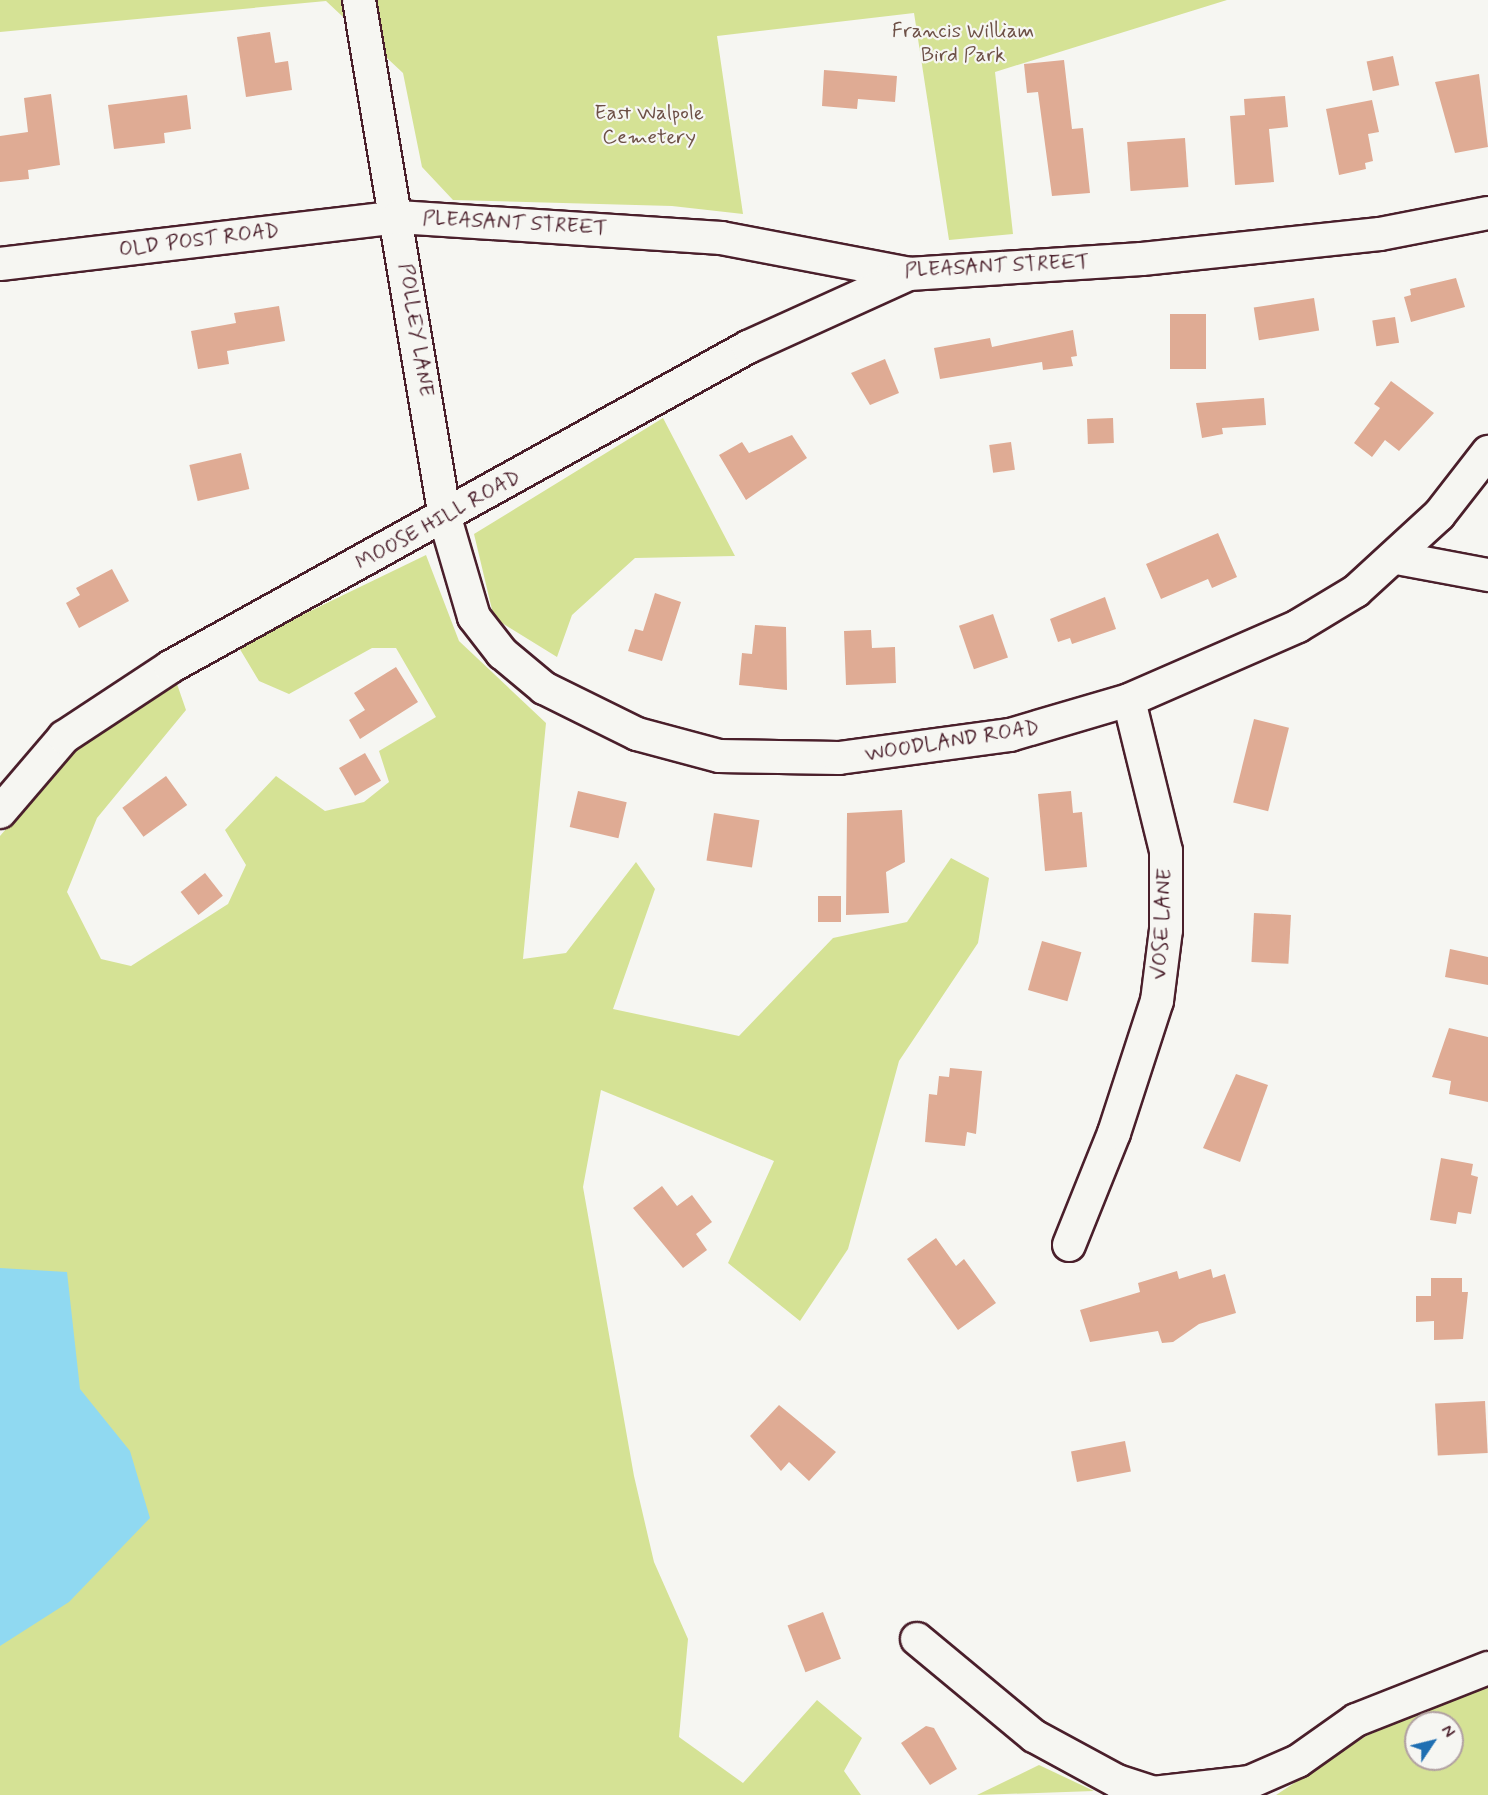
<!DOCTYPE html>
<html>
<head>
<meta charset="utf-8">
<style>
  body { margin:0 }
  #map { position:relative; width:1488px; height:1795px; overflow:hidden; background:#f6f6f2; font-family:Mynerve,sans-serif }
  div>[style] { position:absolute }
  .green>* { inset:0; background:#d5e295 }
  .water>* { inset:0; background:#90d9f1 }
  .building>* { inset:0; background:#dfab94; transform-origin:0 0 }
  .roads { filter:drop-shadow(2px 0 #4a1f2b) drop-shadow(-2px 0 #4a1f2b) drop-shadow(0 2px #4a1f2b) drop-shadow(0 -2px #4a1f2b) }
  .minor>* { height:32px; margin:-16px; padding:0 16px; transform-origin:16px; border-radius:16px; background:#f6f6f2 }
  span { translate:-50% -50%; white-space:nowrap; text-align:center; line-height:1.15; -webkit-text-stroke:4.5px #f6f6f2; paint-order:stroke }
  .park-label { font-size:21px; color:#6d5046 }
  .street-label { font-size:21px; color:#4a1f2b }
  .north { position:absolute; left:1404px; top:1711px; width:60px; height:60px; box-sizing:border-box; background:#f6f6f2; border:2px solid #b1a0a2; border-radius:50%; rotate:55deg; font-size:16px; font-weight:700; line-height:24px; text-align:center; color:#4a1f2b }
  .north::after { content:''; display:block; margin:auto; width:21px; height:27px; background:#1f6fb2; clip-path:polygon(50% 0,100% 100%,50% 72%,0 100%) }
</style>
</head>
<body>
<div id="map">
  <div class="green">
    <i style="clip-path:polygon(0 0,1227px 0,995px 72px,1013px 234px,949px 240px,914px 13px,717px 36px,743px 214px,672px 206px,453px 200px,422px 167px,403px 73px,326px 1px,0 32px)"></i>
    <i style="clip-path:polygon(663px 418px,735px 556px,635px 558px,572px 615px,557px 657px,494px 618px,474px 534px)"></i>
    <i style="clip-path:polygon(426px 555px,459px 641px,546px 723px,523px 959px,566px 953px,636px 862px,655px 889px,613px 1009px,739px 1036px,833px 938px,907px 922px,951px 858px,989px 878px,978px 943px,899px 1061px,848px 1249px,800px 1321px,728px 1263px,774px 1161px,601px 1090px,583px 1187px,634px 1476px,654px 1562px,688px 1639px,679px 1737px,743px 1783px,817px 1700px,862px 1738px,844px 1771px,861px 1795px,0 1795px,0 836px,76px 747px,177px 684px,186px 710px,97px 818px,67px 892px,101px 959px,131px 966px,228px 904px,246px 865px,225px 830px,276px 776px,325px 811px,364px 802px,389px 782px,379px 751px,436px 717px,396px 648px,372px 648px,289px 694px,259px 681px,238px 646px)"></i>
    <i style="clip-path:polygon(evenodd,1488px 1684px,1488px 1795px,1276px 1795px,1366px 1736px,1488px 1684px,1416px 1723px,1452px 1723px,1452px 1759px,1416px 1759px,1416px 1723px)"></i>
    <i style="clip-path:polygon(1039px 1765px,1094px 1791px,977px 1795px)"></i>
  </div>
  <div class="water">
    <i style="clip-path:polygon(0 1268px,67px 1272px,80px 1389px,130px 1451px,150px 1518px,69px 1602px,0 1646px)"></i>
  </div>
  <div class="building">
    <i style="clip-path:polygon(270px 32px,275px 63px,288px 61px,292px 90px,246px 97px,237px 37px)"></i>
    <i style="left:1393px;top:56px;width:30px;height:27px;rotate:78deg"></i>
    <i style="clip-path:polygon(1064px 60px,1072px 129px,1083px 128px,1090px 193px,1052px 196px,1038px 92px,1027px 93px,1024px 64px)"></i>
    <i style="clip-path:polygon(824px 70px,897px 76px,895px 102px,858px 99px,857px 109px,822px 106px)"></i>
    <i style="clip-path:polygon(1479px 74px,1488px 147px,1455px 153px,1435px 82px)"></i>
    <i style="clip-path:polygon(51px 94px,60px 165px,28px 170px,29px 179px,0 182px,0 136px,28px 132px,24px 98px)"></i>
    <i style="clip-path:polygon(187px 95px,191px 129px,164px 133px,165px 143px,114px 149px,108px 105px)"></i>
    <i style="clip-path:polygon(1285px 96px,1288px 127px,1269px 129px,1274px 182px,1235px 185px,1230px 116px,1245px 115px,1244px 99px)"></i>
    <i style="clip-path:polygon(1372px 100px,1379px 132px,1368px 134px,1373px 161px,1365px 163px,1366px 169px,1339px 175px,1326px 109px)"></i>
    <i style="left:1185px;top:138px;width:49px;height:58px;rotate:86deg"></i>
    <i style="clip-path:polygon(1456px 278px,1465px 307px,1411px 322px,1404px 297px,1411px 295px,1410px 289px)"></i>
    <i style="left:1314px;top:298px;width:33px;height:61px;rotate:81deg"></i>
    <i style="clip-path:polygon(279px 306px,285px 341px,227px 351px,229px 364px,198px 369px,191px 331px,236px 323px,234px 313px)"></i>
    <i style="left:1206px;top:314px;width:55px;height:36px;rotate:90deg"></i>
    <i style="left:1395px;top:317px;width:26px;height:23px;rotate:81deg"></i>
    <i style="clip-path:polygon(1073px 330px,1077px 356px,1071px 357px,1073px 366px,1043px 370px,1042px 362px,940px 379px,934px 348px,990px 338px,992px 347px)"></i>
    <i style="clip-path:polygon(885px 359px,899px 393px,870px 405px,851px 373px)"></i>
    <i style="clip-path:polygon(1391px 381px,1434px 413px,1399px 451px,1385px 440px,1372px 457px,1354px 443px,1380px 408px,1374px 404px)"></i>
    <i style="clip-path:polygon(1264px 398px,1266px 425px,1222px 428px,1223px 434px,1202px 438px,1196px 403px)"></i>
    <i style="left:1113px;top:418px;width:25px;height:26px;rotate:88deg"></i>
    <i style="clip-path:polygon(792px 435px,807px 458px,746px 500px,719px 455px,742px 442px,749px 453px)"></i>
    <i style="left:1011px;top:442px;width:28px;height:22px;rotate:82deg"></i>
    <i style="left:241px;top:453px;width:37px;height:53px;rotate:77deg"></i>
    <i style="clip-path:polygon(1218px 533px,1237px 577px,1212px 588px,1208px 579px,1161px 599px,1146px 564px)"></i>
    <i style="clip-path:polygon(112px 569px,129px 601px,79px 628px,66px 603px,80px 595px,76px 588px)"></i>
    <i style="clip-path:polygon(655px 593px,681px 602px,662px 661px,628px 651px,635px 629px,643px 631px)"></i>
    <i style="clip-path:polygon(1105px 597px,1116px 629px,1072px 644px,1070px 638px,1058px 642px,1050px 619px)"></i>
    <i style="left:993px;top:614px;width:46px;height:36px;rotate:71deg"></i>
    <i style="clip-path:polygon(755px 625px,786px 627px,787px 690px,739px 685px,742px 653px,752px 654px)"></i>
    <i style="clip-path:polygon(871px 630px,872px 648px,895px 647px,896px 683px,846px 685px,844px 631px)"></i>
    <i style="clip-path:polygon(396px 667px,418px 702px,360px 739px,349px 720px,365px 710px,354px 693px)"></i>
    <i style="left:1254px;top:719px;width:36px;height:86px;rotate:14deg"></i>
    <i style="left:365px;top:753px;width:32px;height:30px;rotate:60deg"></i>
    <i style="left:166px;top:776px;width:36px;height:54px;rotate:54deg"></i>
    <i style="left:578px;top:791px;width:50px;height:37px;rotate:13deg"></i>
    <i style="clip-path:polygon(1071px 791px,1073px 813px,1082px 812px,1087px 867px,1045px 871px,1038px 794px)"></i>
    <i style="clip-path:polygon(902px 810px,905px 862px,886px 872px,889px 913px,846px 915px,847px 813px)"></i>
    <i style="left:714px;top:813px;width:46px;height:48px;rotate:9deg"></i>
    <i style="left:205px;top:873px;width:29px;height:31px;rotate:52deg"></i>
    <i style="left:841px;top:896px;width:26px;height:23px;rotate:90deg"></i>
    <i style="left:1254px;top:913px;width:37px;height:49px;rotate:3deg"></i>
    <i style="left:1042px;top:941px;width:41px;height:51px;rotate:16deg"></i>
    <i style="clip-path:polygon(1450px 949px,1488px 957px,1488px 985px,1445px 977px)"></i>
    <i style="clip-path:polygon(1449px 1028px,1488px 1037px,1488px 1102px,1449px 1094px,1451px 1081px,1432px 1077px)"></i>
    <i style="clip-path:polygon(950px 1068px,982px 1071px,976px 1134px,967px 1132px,965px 1146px,925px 1142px,929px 1094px,937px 1095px,939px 1076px,949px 1077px)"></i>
    <i style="clip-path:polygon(1236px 1074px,1268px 1085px,1240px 1162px,1203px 1148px)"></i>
    <i style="clip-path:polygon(1441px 1158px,1473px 1164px,1471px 1175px,1478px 1177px,1471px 1214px,1458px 1212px,1456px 1224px,1430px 1220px)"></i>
    <i style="clip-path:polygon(662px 1186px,677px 1206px,692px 1195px,712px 1222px,696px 1234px,707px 1250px,683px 1268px,633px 1208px)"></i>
    <i style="clip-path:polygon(936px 1238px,956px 1266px,964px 1259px,996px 1303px,958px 1330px,907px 1259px)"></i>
    <i style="clip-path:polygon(1211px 1269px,1213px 1278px,1225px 1274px,1236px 1313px,1199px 1324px,1173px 1342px,1162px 1343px,1158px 1331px,1090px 1342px,1080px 1310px,1140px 1292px,1138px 1283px,1177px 1271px,1179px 1279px)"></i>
    <i style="clip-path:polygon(1431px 1278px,1462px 1278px,1462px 1292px,1468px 1292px,1463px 1339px,1434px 1340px,1434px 1321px,1416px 1322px,1416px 1296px,1431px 1296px)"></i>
    <i style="left:1485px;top:1401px;width:52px;height:50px;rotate:87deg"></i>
    <i style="clip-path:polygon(779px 1405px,836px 1452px,809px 1481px,789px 1462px,781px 1471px,750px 1436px)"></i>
    <i style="left:1125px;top:1441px;width:31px;height:55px;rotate:79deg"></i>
    <i style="left:823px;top:1612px;width:50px;height:38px;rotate:69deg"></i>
    <i style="clip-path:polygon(926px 1726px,934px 1728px,957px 1769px,930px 1785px,901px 1743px)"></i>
  </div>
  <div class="roads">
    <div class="minor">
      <i style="left:359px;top:0;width:525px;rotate:80.57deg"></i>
      <i style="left:445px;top:518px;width:103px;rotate:73.7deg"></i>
      <i style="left:474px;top:617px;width:46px;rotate:52.1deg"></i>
      <i style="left:502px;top:653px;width:55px;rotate:39.8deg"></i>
      <i style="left:544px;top:688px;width:104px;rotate:26.3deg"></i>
      <i style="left:637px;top:734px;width:85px;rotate:15deg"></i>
      <i style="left:719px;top:756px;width:120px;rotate:1deg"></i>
      <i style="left:839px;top:758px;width:173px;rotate:-7.7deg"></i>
      <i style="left:1010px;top:735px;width:124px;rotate:-16.4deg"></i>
      <i style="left:1129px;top:700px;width:184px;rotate:-23.6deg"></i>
      <i style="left:1298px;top:626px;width:68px;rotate:-31.1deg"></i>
      <i style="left:1356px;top:591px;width:113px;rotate:-42.5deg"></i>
      <i style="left:1439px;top:515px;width:80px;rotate:-52.1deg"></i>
      <i style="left:0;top:264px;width:401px;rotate:-6.7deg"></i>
      <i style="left:398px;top:217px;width:324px;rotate:3.7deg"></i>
      <i style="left:721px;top:238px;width:191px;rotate:10.8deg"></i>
      <i style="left:909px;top:274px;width:233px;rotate:-3.7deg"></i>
      <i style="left:1142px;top:259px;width:239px;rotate:-6deg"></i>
      <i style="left:1380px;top:234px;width:110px;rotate:-11deg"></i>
      <i style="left:1397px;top:558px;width:93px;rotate:10.6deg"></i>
      <i style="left:0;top:812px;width:99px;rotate:-49.5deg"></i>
      <i style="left:64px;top:737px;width:127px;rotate:-33.4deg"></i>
      <i style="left:170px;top:667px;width:661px;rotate:-28.97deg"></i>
      <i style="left:748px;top:347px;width:177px;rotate:-24.4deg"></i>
      <i style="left:1069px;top:1245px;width:121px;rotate:-68.1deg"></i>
      <i style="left:1114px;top:1133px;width:139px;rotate:-72deg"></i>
      <i style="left:1157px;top:1001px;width:72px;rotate:-82.8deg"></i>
      <i style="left:1166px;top:930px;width:79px;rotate:-90deg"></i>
      <i style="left:1166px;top:851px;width:155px;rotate:-103.8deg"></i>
      <i style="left:917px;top:1639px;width:152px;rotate:39.7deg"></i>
      <i style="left:1034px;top:1736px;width:94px;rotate:28.5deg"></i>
      <i style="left:1117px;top:1781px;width:38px;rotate:18deg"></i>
      <i style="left:1153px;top:1793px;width:98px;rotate:-6.5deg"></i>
      <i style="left:1250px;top:1782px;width:52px;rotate:-23.6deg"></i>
      <i style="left:1298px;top:1761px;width:71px;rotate:-35.3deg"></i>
      <i style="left:1356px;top:1720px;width:142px;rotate:-21.5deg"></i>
    </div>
  </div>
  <div class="park-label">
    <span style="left:963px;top:43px">Francis William<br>Bird Park</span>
    <span style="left:649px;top:125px">East Walpole<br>Cemetery</span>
  </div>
  <div class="street-label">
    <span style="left:515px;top:223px;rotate:3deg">PLEASANT STREET</span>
    <span style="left:199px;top:240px;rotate:-7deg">OLD POST ROAD</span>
    <span style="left:997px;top:266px;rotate:-3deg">PLEASANT STREET</span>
    <span style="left:416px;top:330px;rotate:81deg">POLLEY LANE</span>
    <span style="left:438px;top:520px;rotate:-29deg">MOOSE HILL ROAD</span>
    <span style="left:952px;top:741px;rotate:-9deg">WOODLAND ROAD</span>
    <span style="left:1162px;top:924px;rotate:-87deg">VOSE LANE</span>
  </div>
  <div class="north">N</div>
</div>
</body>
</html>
